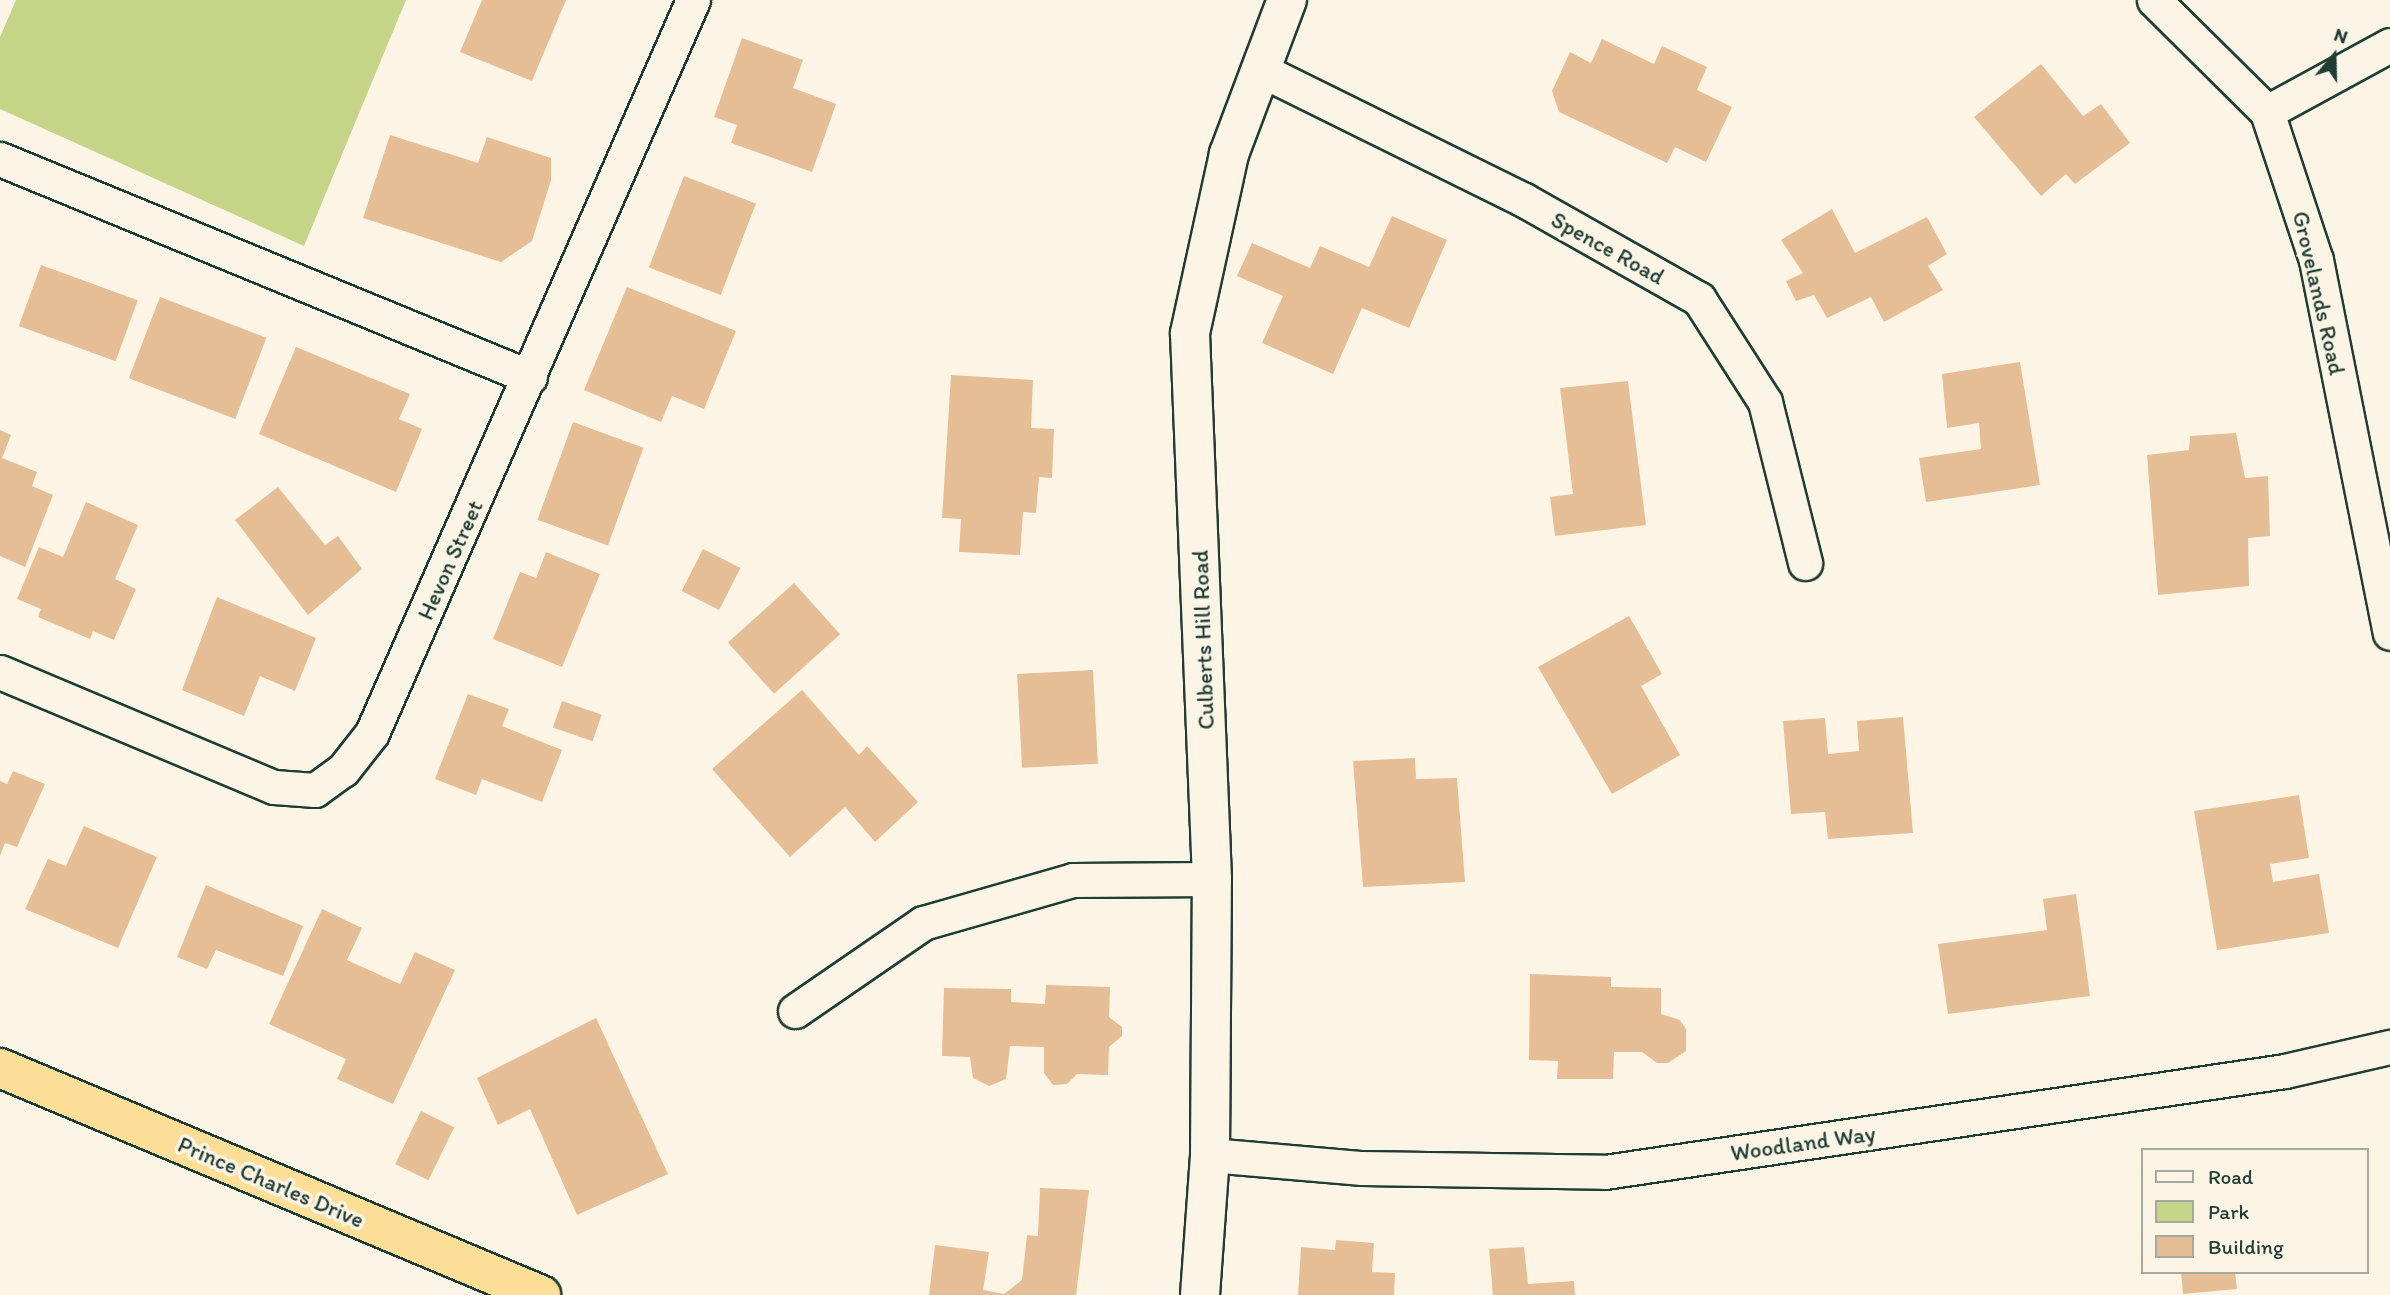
<!DOCTYPE html>
<html>
<head>
<meta charset="utf-8">
<style>
  body { margin:0 }
  #map { position:relative; width:2390px; height:1295px; overflow:hidden; background:#fcf5e5; font-family:Itim,sans-serif }
  div>[style] { position:absolute }
  .green>* { inset:0; background:#c6d488 }
  .building>* { inset:0; background:#e6be96; transform-origin:0 0 }
  .roads { filter:drop-shadow(2px 0 #1f3d34) drop-shadow(-2px 0 #1f3d34) drop-shadow(0 2px #1f3d34) drop-shadow(0 -2px #1f3d34) }
  .street>* { height:33px; margin:-16.5px; padding:0 16.5px; transform-origin:16.5px; border-radius:16.5px; background:#fcf5e5 }
  .secondary>* { height:38px; margin:-19px; padding:0 19px; transform-origin:19px; border-radius:19px; background:#fcf5e5 }
  .highway>* { height:38px; margin:-19px; padding:0 19px; transform-origin:19px; border-radius:19px; background:#fcde96 }
  span { translate:-50% -50%; white-space:nowrap; text-align:center; line-height:1.15; -webkit-text-stroke:7px #fcf5e5; paint-order:stroke }
  .street-label { font-size:23px; color:#1f3d34 }
  .legend { position:absolute; left:2141px; top:1148px; width:228px; height:126px; box-sizing:border-box; background:#fcf5e5; border:2px solid #a4ab9e; margin:0; padding:9px 12px; list-style:none; font-size:21px; color:#1f3d34 }
  .legend li { display:flex; align-items:center; gap:14px; height:35px }
  .legend b { width:35px; border:2px solid #a4ab9e }
  .north { position:absolute; left:2299px; top:21px; width:70px; height:70px; -webkit-text-stroke:5px #fcf5e5; paint-order:stroke; rotate:19deg; font-size:19px; font-weight:700; line-height:28px; text-align:center; color:#1f3d34 }
  .north::after { content:''; display:block; margin:auto; width:24px; height:32px; background:#1f3d34; clip-path:polygon(50% 0,100% 100%,50% 72%,0 100%) }
</style>
</head>
<body>
<div id="map">
  <div class="green">
    <i style="clip-path:polygon(16px 0,406px 0,304px 246px,0 109px,0 37px)"></i>
  </div>
  <div class="building">
    <i style="clip-path:polygon(482px 0,566px 0,532px 81px,460px 52px)"></i>
    <i style="clip-path:polygon(742px 38px,803px 60px,793px 88px,836px 104px,812px 172px,731px 143px,737px 125px,714px 117px)"></i>
    <i style="clip-path:polygon(1602px 39px,1654px 64px,1662px 46px,1707px 67px,1697px 90px,1732px 107px,1706px 162px,1675px 147px,1667px 163px,1559px 112px,1552px 91px,1570px 52px,1591px 63px)"></i>
    <i style="clip-path:polygon(2041px 64px,2083px 116px,2101px 104px,2130px 143px,2075px 184px,2066px 174px,2041px 196px,1974px 117px)"></i>
    <i style="clip-path:polygon(390px 135px,478px 163px,487px 137px,551px 158px,551px 180px,532px 241px,501px 262px,363px 218px)"></i>
    <i style="left:684px;top:176px;width:77px;height:98px;rotate:21deg"></i>
    <i style="clip-path:polygon(1832px 209px,1855px 253px,1927px 217px,1947px 254px,1928px 266px,1943px 290px,1884px 322px,1871px 297px,1827px 318px,1814px 295px,1796px 301px,1786px 281px,1803px 273px,1781px 240px)"></i>
    <i style="clip-path:polygon(1392px 216px,1447px 240px,1409px 328px,1362px 308px,1333px 374px,1262px 343px,1283px 296px,1237px 276px,1252px 243px,1310px 268px,1320px 246px,1369px 267px)"></i>
    <i style="left:41px;top:265px;width:103px;height:65px;rotate:20deg"></i>
    <i style="clip-path:polygon(627px 287px,736px 331px,704px 409px,672px 396px,661px 422px,584px 390px)"></i>
    <i style="left:160px;top:297px;width:114px;height:87px;rotate:21deg"></i>
    <i style="clip-path:polygon(296px 347px,410px 394px,399px 419px,422px 429px,396px 492px,259px 434px)"></i>
    <i style="clip-path:polygon(2020px 362px,2040px 485px,1926px 502px,1919px 458px,1981px 449px,1979px 423px,1947px 428px,1942px 374px)"></i>
    <i style="clip-path:polygon(951px 375px,1033px 380px,1031px 428px,1054px 429px,1052px 478px,1039px 477px,1036px 513px,1023px 512px,1020px 555px,959px 552px,961px 519px,942px 518px)"></i>
    <i style="clip-path:polygon(1628px 381px,1646px 525px,1555px 536px,1550px 497px,1573px 494px,1560px 388px)"></i>
    <i style="left:573px;top:422px;width:75px;height:104px;rotate:20deg"></i>
    <i style="clip-path:polygon(0 430px,11px 435px,2px 458px,37px 472px,32px 486px,53px 495px,25px 567px,0 556px)"></i>
    <i style="clip-path:polygon(2236px 433px,2245px 478px,2268px 476px,2270px 536px,2248px 538px,2249px 586px,2158px 595px,2147px 455px,2189px 450px,2190px 436px)"></i>
    <i style="clip-path:polygon(278px 487px,325px 545px,338px 536px,362px 569px,308px 615px,235px 520px)"></i>
    <i style="clip-path:polygon(86px 502px,138px 525px,115px 579px,136px 589px,114px 640px,93px 631px,90px 639px,38px 617px,41px 609px,17px 599px,39px 547px,63px 557px)"></i>
    <i style="left:703px;top:549px;width:42px;height:47px;rotate:27deg"></i>
    <i style="clip-path:polygon(546px 552px,600px 574px,562px 667px,493px 639px,520px 572px,536px 578px)"></i>
    <i style="left:794px;top:583px;width:69px;height:89px;rotate:48deg"></i>
    <i style="clip-path:polygon(217px 597px,316px 638px,295px 691px,260px 676px,244px 716px,182px 690px)"></i>
    <i style="clip-path:polygon(1629px 616px,1662px 674px,1641px 686px,1680px 755px,1612px 794px,1538px 667px)"></i>
    <i style="left:1093px;top:670px;width:94px;height:76px;rotate:87deg"></i>
    <i style="clip-path:polygon(802px 690px,859px 755px,867px 746px,918px 802px,875px 842px,845px 807px,790px 857px,712px 769px)"></i>
    <i style="clip-path:polygon(468px 694px,509px 709px,502px 726px,562px 750px,542px 802px,482px 779px,476px 795px,435px 779px)"></i>
    <i style="left:562px;top:701px;width:42px;height:28px;rotate:19deg"></i>
    <i style="clip-path:polygon(1903px 717px,1913px 833px,1828px 839px,1825px 812px,1791px 814px,1783px 721px,1825px 718px,1828px 754px,1859px 751px,1857px 721px)"></i>
    <i style="clip-path:polygon(1415px 758px,1416px 779px,1457px 778px,1465px 882px,1363px 887px,1353px 761px)"></i>
    <i style="clip-path:polygon(13px 771px,45px 784px,17px 847px,5px 843px,0 856px,0 781px,7px 784px)"></i>
    <i style="clip-path:polygon(2299px 795px,2309px 858px,2270px 864px,2273px 882px,2319px 874px,2329px 933px,2217px 950px,2194px 811px)"></i>
    <i style="clip-path:polygon(84px 826px,157px 857px,118px 948px,25px 909px,48px 859px,66px 866px)"></i>
    <i style="clip-path:polygon(206px 885px,303px 926px,283px 976px,216px 950px,207px 969px,177px 957px)"></i>
    <i style="clip-path:polygon(2076px 894px,2090px 996px,1948px 1014px,1938px 944px,2047px 930px,2043px 899px)"></i>
    <i style="clip-path:polygon(322px 909px,362px 928px,347px 960px,400px 984px,415px 952px,455px 970px,393px 1104px,337px 1079px,346px 1059px,269px 1024px)"></i>
    <i style="clip-path:polygon(1530px 974px,1611px 977px,1611px 987px,1661px 988px,1661px 1014px,1680px 1020px,1686px 1029px,1686px 1051px,1668px 1063px,1657px 1063px,1642px 1052px,1614px 1052px,1613px 1079px,1557px 1079px,1558px 1061px,1529px 1060px)"></i>
    <i style="clip-path:polygon(1046px 985px,1110px 987px,1109px 1017px,1122px 1027px,1122px 1036px,1109px 1047px,1108px 1075px,1077px 1074px,1067px 1084px,1053px 1085px,1044px 1073px,1044px 1047px,1010px 1046px,1006px 1079px,989px 1086px,973px 1078px,970px 1057px,942px 1056px,944px 988px,1011px 989px,1011px 1002px,1045px 1004px)"></i>
    <i style="clip-path:polygon(596px 1018px,668px 1174px,577px 1215px,530px 1109px,498px 1125px,477px 1078px)"></i>
    <i style="left:421px;top:1111px;width:37px;height:59px;rotate:26deg"></i>
    <i style="clip-path:polygon(1040px 1188px,1089px 1190px,1076px 1295px,929px 1295px,935px 1245px,989px 1252px,983px 1290px,1004px 1294px,1022px 1280px,1027px 1235px,1038px 1236px)"></i>
    <i style="clip-path:polygon(1336px 1240px,1374px 1243px,1372px 1272px,1395px 1273px,1394px 1295px,1298px 1295px,1301px 1247px,1335px 1250px)"></i>
    <i style="clip-path:polygon(1524px 1247px,1528px 1284px,1574px 1281px,1575px 1295px,1493px 1295px,1489px 1249px)"></i>
    <i style="clip-path:polygon(2181px 1272px,2235px 1272px,2237px 1289px,2183px 1294px)"></i>
  </div>
  <div class="roads">
    <div class="street">
      <i style="left:2154px;top:0;width:159px;rotate:44.7deg"></i>
      <i style="left:2267px;top:112px;width:156px;rotate:71.7deg"></i>
      <i style="left:2316px;top:260px;width:380px;rotate:78.8deg"></i>
      <i style="left:1259px;top:69px;width:296px;rotate:26.3deg"></i>
      <i style="left:1524px;top:200px;width:201px;rotate:29.5deg"></i>
      <i style="left:1699px;top:299px;width:122px;rotate:57.3deg"></i>
      <i style="left:1765px;top:402px;width:166px;rotate:76deg"></i>
      <i style="left:2267px;top:112px;width:140px;rotate:-28.6deg"></i>
      <i style="left:0;top:159px;width:573px;rotate:22.36deg"></i>
      <i style="left:0;top:672px;width:297px;rotate:22.8deg"></i>
      <i style="left:274px;top:787px;width:41px;rotate:4.2deg"></i>
      <i style="left:315px;top:790px;width:34px;rotate:-36deg"></i>
      <i style="left:343px;top:770px;width:47px;rotate:-51.9deg"></i>
      <i style="left:372px;top:733px;width:800px;rotate:-66.35deg"></i>
      <i style="left:795px;top:1011px;width:155px;rotate:-34.5deg"></i>
      <i style="left:923px;top:923px;width:156px;rotate:-16deg"></i>
      <i style="left:1073px;top:880px;width:139px;rotate:-0.4deg"></i>
      <i style="left:1210px;top:1155px;width:153px;rotate:4.9deg"></i>
      <i style="left:1362px;top:1168px;width:243px;rotate:0.9deg"></i>
      <i style="left:1605px;top:1172px;width:687px;rotate:-8.45deg"></i>
      <i style="left:2285px;top:1071px;width:108px;rotate:-12.9deg"></i>
    </div>
    <div class="secondary">
      <i style="left:1200px;top:1295px;width:140px;rotate:-85.9deg"></i>
      <i style="left:1210px;top:1155px;width:276px;rotate:-89.6deg"></i>
      <i style="left:1212px;top:879px;width:546px;rotate:-92.31deg"></i>
      <i style="left:1190px;top:333px;width:183px;rotate:-77.7deg"></i>
      <i style="left:1229px;top:154px;width:165px;rotate:-69.4deg"></i>
    </div>
    <div class="highway">
      <i style="left:0;top:1068px;width:587px;rotate:22.76deg"></i>
    </div>
  </div>
  <div class="street-label">
    <span style="left:1608px;top:248px;rotate:29deg">Spence Road</span>
    <span style="left:2319px;top:293px;rotate:77deg">Grovelands Road</span>
    <span style="left:450px;top:560px;rotate:-66deg">Hevon Street</span>
    <span style="left:1203px;top:640px;rotate:-92deg">Culberts Hill Road</span>
    <span style="left:1803px;top:1143px;rotate:-8deg">Woodland Way</span>
    <span style="left:271px;top:1182px;rotate:23deg">Prince Charles Drive</span>
  </div>
  <ul class="legend">
  <li><b style="height:9px;background:#fcf5e5"></b>Road</li>
  <li><b style="height:19px;background:#c6d488"></b>Park</li>
  <li><b style="height:19px;background:#e6be96"></b>Building</li>
  </ul>
  <div class="north">N</div>
</div>
</body>
</html>
